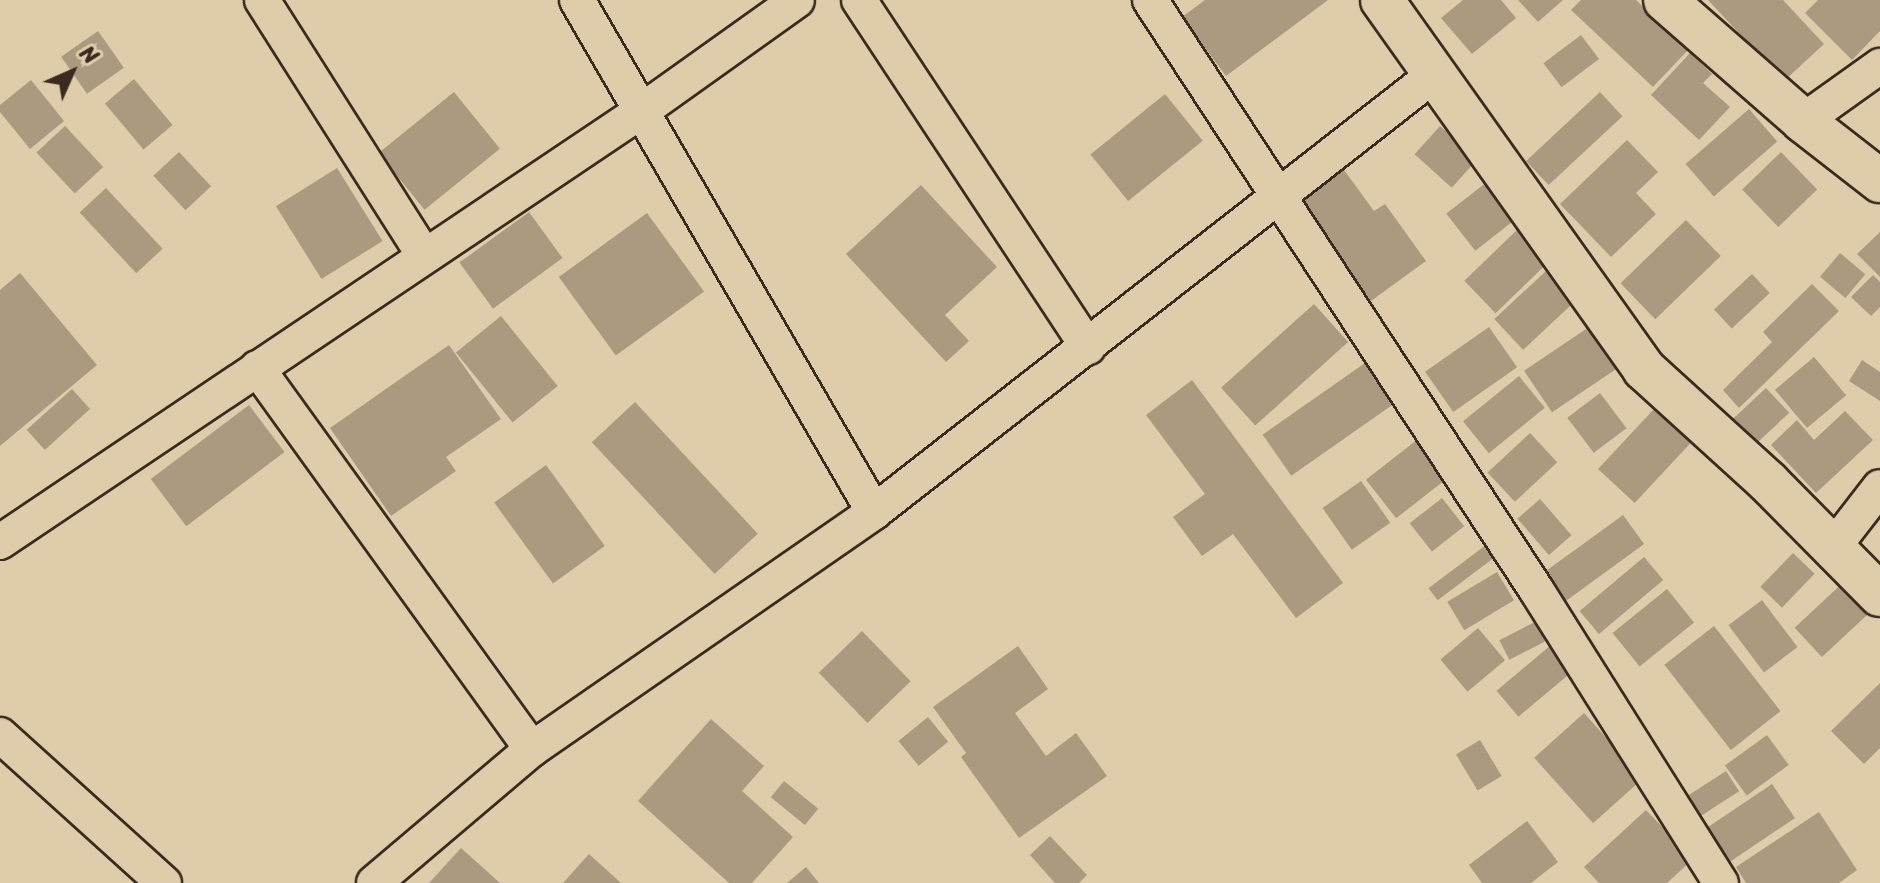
<!DOCTYPE html>
<html>
<head>
<meta charset="utf-8">
<style>
  body { margin:0 }
  #map { position:relative; width:1880px; height:883px; overflow:hidden; background:#deccaa; font-family:Sriracha,sans-serif }
  div>[style] { position:absolute }
  .building>* { inset:0; background:#ab9a7f; transform-origin:0 0 }
  .roads { filter:drop-shadow(2px 0 #3b2a1e) drop-shadow(-2px 0 #3b2a1e) drop-shadow(0 2px #3b2a1e) drop-shadow(0 -2px #3b2a1e) }
  .minor>* { height:34px; margin:-17px; padding:0 17px; transform-origin:17px; border-radius:17px; background:#deccaa }
  .tertiary>* { height:42px; margin:-21px; padding:0 21px; transform-origin:21px; border-radius:21px; background:#deccaa }
  span { translate:-50% -50%; white-space:nowrap; text-align:center; line-height:1.15; -webkit-text-stroke:7px #deccaa; paint-order:stroke }
  .north { position:absolute; left:32px; top:32px; width:80px; height:80px; -webkit-text-stroke:6px #deccaa; paint-order:stroke; rotate:45deg; font-size:22px; font-weight:700; line-height:32px; text-align:center; color:#3b2a1e }
  .north::after { content:''; display:block; margin:auto; width:28px; height:36px; background:#3b2a1e; clip-path:polygon(50% 0,100% 100%,50% 72%,0 100%) }
</style>
</head>
<body>
<div id="map">
  <div class="building">
    <i style="clip-path:polygon(1205px 0,1328px 0,1226px 76px,1182px 17px)"></i>
    <i style="clip-path:polygon(1463px 0,1501px 0,1516px 18px,1472px 54px,1441px 18px)"></i>
    <i style="clip-path:polygon(1518px 0,1563px 0,1538px 22px)"></i>
    <i style="clip-path:polygon(1581px 0,1636px 0,1688px 50px,1653px 87px,1571px 10px)"></i>
    <i style="clip-path:polygon(1708px 0,1783px 0,1824px 44px,1784px 81px)"></i>
    <i style="clip-path:polygon(1818px 0,1880px 0,1880px 31px,1852px 60px,1805px 13px)"></i>
    <i style="left:98px;top:31px;width:45px;height:45px;rotate:55deg"></i>
    <i style="left:1581px;top:35px;width:30px;height:47px;rotate:53deg"></i>
    <i style="clip-path:polygon(1690px 53px,1712px 74px,1703px 83px,1730px 107px,1699px 140px,1651px 95px)"></i>
    <i style="left:134px;top:79px;width:60px;height:38px;rotate:50deg"></i>
    <i style="clip-path:polygon(31px 80px,64px 121px,30px 149px,0 112px,0 105px)"></i>
    <i style="left:454px;top:92px;width:73px;height:97px;rotate:51deg"></i>
    <i style="left:1600px;top:92px;width:33px;height:101px;rotate:47deg"></i>
    <i style="left:1165px;top:94px;width:60px;height:96px;rotate:51deg"></i>
    <i style="left:1749px;top:109px;width:43px;height:84px;rotate:49deg"></i>
    <i style="left:65px;top:126px;width:56px;height:39px;rotate:47deg"></i>
    <i style="left:1440px;top:126px;width:50px;height:38px;rotate:42deg"></i>
    <i style="clip-path:polygon(1627px 140px,1658px 172px,1636px 193px,1656px 214px,1611px 257px,1560px 204px)"></i>
    <i style="left:179px;top:152px;width:47px;height:35px;rotate:47deg"></i>
    <i style="left:1781px;top:152px;width:52px;height:54px;rotate:46deg"></i>
    <i style="clip-path:polygon(1341px 166px,1374px 211px,1385px 204px,1426px 261px,1371px 301px,1296px 198px)"></i>
    <i style="left:337px;top:168px;width:86px;height:72px;rotate:58deg"></i>
    <i style="left:1492px;top:178px;width:47px;height:58px;rotate:52deg"></i>
    <i style="clip-path:polygon(921px 185px,997px 267px,945px 315px,969px 341px,946px 362px,846px 254px)"></i>
    <i style="left:106px;top:188px;width:83px;height:36px;rotate:47deg"></i>
    <i style="left:529px;top:212px;width:57px;height:86px;rotate:54deg"></i>
    <i style="left:647px;top:213px;width:97px;height:109px;rotate:54deg"></i>
    <i style="left:1686px;top:220px;width:50px;height:91px;rotate:46deg"></i>
    <i style="left:1519px;top:228px;width:45px;height:76px;rotate:46deg"></i>
    <i style="clip-path:polygon(1880px 232px,1880px 277px,1857px 254px)"></i>
    <i style="left:1840px;top:253px;width:33px;height:31px;rotate:40deg"></i>
    <i style="left:1547px;top:270px;width:42px;height:72px;rotate:47deg"></i>
    <i style="clip-path:polygon(20px 273px,97px 365px,0 446px,0 290px)"></i>
    <i style="left:1752px;top:274px;width:26px;height:52px;rotate:47deg"></i>
    <i style="clip-path:polygon(1873px 275px,1880px 282px,1880px 307px,1871px 316px,1851px 297px)"></i>
    <i style="clip-path:polygon(1812px 284px,1839px 311px,1739px 408px,1723px 390px,1772px 342px,1763px 332px)"></i>
    <i style="left:1314px;top:304px;width:51px;height:125px;rotate:48deg"></i>
    <i style="left:501px;top:316px;width:90px;height:58px;rotate:51deg"></i>
    <i style="left:1592px;top:325px;width:50px;height:82px;rotate:56deg"></i>
    <i style="left:1489px;top:327px;width:49px;height:78px;rotate:55deg"></i>
    <i style="clip-path:polygon(449px 345px,501px 419px,446px 457px,456px 471px,391px 516px,330px 428px)"></i>
    <i style="left:1814px;top:357px;width:50px;height:51px;rotate:50deg"></i>
    <i style="clip-path:polygon(1862px 360px,1880px 372px,1880px 401px,1849px 381px)"></i>
    <i style="left:1365px;top:363px;width:50px;height:125px;rotate:55deg"></i>
    <i style="left:1519px;top:376px;width:41px;height:72px;rotate:51deg"></i>
    <i style="clip-path:polygon(1192px 380px,1343px 583px,1296px 618px,1233px 534px,1202px 556px,1173px 517px,1205px 494px,1146px 415px)"></i>
    <i style="left:1766px;top:388px;width:34px;height:59px;rotate:47deg"></i>
    <i style="left:72px;top:389px;width:27px;height:61px;rotate:48deg"></i>
    <i style="left:1600px;top:393px;width:44px;height:41px;rotate:53deg"></i>
    <i style="left:635px;top:402px;width:180px;height:59px;rotate:47deg"></i>
    <i style="left:249px;top:405px;width:59px;height:123px;rotate:53deg"></i>
    <i style="left:1654px;top:409px;width:50px;height:82px;rotate:43deg"></i>
    <i style="clip-path:polygon(1845px 411px,1873px 440px,1816px 493px,1771px 445px,1797px 420px,1814px 440px)"></i>
    <i style="left:1530px;top:433px;width:40px;height:58px;rotate:47deg"></i>
    <i style="left:1418px;top:439px;width:49px;height:66px;rotate:52deg"></i>
    <i style="left:546px;top:465px;width:100px;height:64px;rotate:54deg"></i>
    <i style="left:1361px;top:481px;width:51px;height:47px;rotate:55deg"></i>
    <i style="left:1442px;top:498px;width:36px;height:41px;rotate:52deg"></i>
    <i style="left:1540px;top:499px;width:48px;height:30px;rotate:49deg"></i>
    <i style="left:1623px;top:515px;width:36px;height:102px;rotate:54deg"></i>
    <i style="left:1486px;top:545px;width:15px;height:72px;rotate:53deg"></i>
    <i style="left:1793px;top:553px;width:30px;height:47px;rotate:44deg"></i>
    <i style="left:1644px;top:557px;width:30px;height:84px;rotate:50deg"></i>
    <i style="left:1497px;top:572px;width:33px;height:58px;rotate:59deg"></i>
    <i style="left:1848px;top:578px;width:40px;height:73px;rotate:47deg"></i>
    <i style="left:1667px;top:589px;width:43px;height:70px;rotate:51deg"></i>
    <i style="left:1762px;top:600px;width:59px;height:42px;rotate:53deg"></i>
    <i style="left:1535px;top:622px;width:22px;height:40px;rotate:63deg"></i>
    <i style="left:1714px;top:626px;width:108px;height:63px;rotate:52deg"></i>
    <i style="left:1478px;top:628px;width:42px;height:49px;rotate:50deg"></i>
    <i style="left:862px;top:631px;width:70px;height:60px;rotate:46deg"></i>
    <i style="left:1551px;top:645px;width:34px;height:71px;rotate:50deg"></i>
    <i style="clip-path:polygon(1018px 646px,1048px 689px,1015px 713px,1046px 756px,1076px 733px,1107px 776px,1019px 838px,961px 757px,966px 753px,933px 707px)"></i>
    <i style="clip-path:polygon(1880px 683px,1880px 748px,1864px 764px,1831px 731px)"></i>
    <i style="left:1584px;top:713px;width:88px;height:67px;rotate:48deg"></i>
    <i style="left:928px;top:717px;width:32px;height:38px;rotate:51deg"></i>
    <i style="clip-path:polygon(711px 719px,764px 766px,742px 791px,793px 837px,752px 883px,729px 883px,638px 801px)"></i>
    <i style="left:1767px;top:735px;width:37px;height:52px;rotate:54deg"></i>
    <i style="left:1480px;top:740px;width:42px;height:28px;rotate:59deg"></i>
    <i style="left:1726px;top:771px;width:24px;height:47px;rotate:57deg"></i>
    <i style="left:784px;top:781px;width:44px;height:21px;rotate:39deg"></i>
    <i style="left:1772px;top:784px;width:41px;height:81px;rotate:56deg"></i>
    <i style="clip-path:polygon(1646px 810px,1693px 859px,1667px 883px,1599px 883px,1584px 867px)"></i>
    <i style="clip-path:polygon(1819px 812px,1857px 870px,1839px 883px,1746px 883px,1736px 867px)"></i>
    <i style="clip-path:polygon(1527px 821px,1558px 862px,1531px 883px,1482px 883px,1469px 865px)"></i>
    <i style="clip-path:polygon(1050px 836px,1087px 875px,1079px 883px,1055px 883px,1030px 855px)"></i>
    <i style="clip-path:polygon(461px 848px,500px 883px,429px 883px)"></i>
    <i style="clip-path:polygon(589px 854px,621px 883px,563px 883px)"></i>
    <i style="clip-path:polygon(806px 867px,819px 883px,787px 883px)"></i>
  </div>
  <div class="roads">
    <div class="minor">
      <i style="left:262px;top:0;width:302px;rotate:57.6deg"></i>
      <i style="left:577px;top:0;width:592px;rotate:59.88deg"></i>
      <i style="left:859px;top:0;width:416px;rotate:56.6deg"></i>
      <i style="left:1150px;top:0;width:706px;rotate:56.78deg"></i>
      <i style="left:1537px;top:591px;width:345px;rotate:57.8deg"></i>
      <i style="left:1803px;top:121px;width:95px;rotate:-35.5deg"></i>
      <i style="left:257px;top:368px;width:470px;rotate:54.2deg"></i>
      <i style="left:0;top:542px;width:775px;rotate:-33.9deg"></i>
      <i style="left:643px;top:110px;width:189px;rotate:-35.5deg"></i>
      <i style="left:1832px;top:549px;width:78px;rotate:-52.3deg"></i>
      <i style="left:0;top:735px;width:221px;rotate:42.1deg"></i>
      <i style="left:374px;top:883px;width:207px;rotate:-40.3deg"></i>
      <i style="left:532px;top:749px;width:416px;rotate:-34.7deg"></i>
      <i style="left:874px;top:512px;width:712px;rotate:-37.98deg"></i>
    </div>
    <div class="tertiary">
      <i style="left:1382px;top:0;width:453px;rotate:54.6deg"></i>
      <i style="left:1644px;top:369px;width:168px;rotate:42.3deg"></i>
      <i style="left:1768px;top:482px;width:159px;rotate:45.3deg"></i>
      <i style="left:1665px;top:0;width:184px;rotate:41.2deg"></i>
      <i style="left:1803px;top:121px;width:98px;rotate:37.9deg"></i>
    </div>
  </div>
  <div class="north">N</div>
</div>
</body>
</html>
